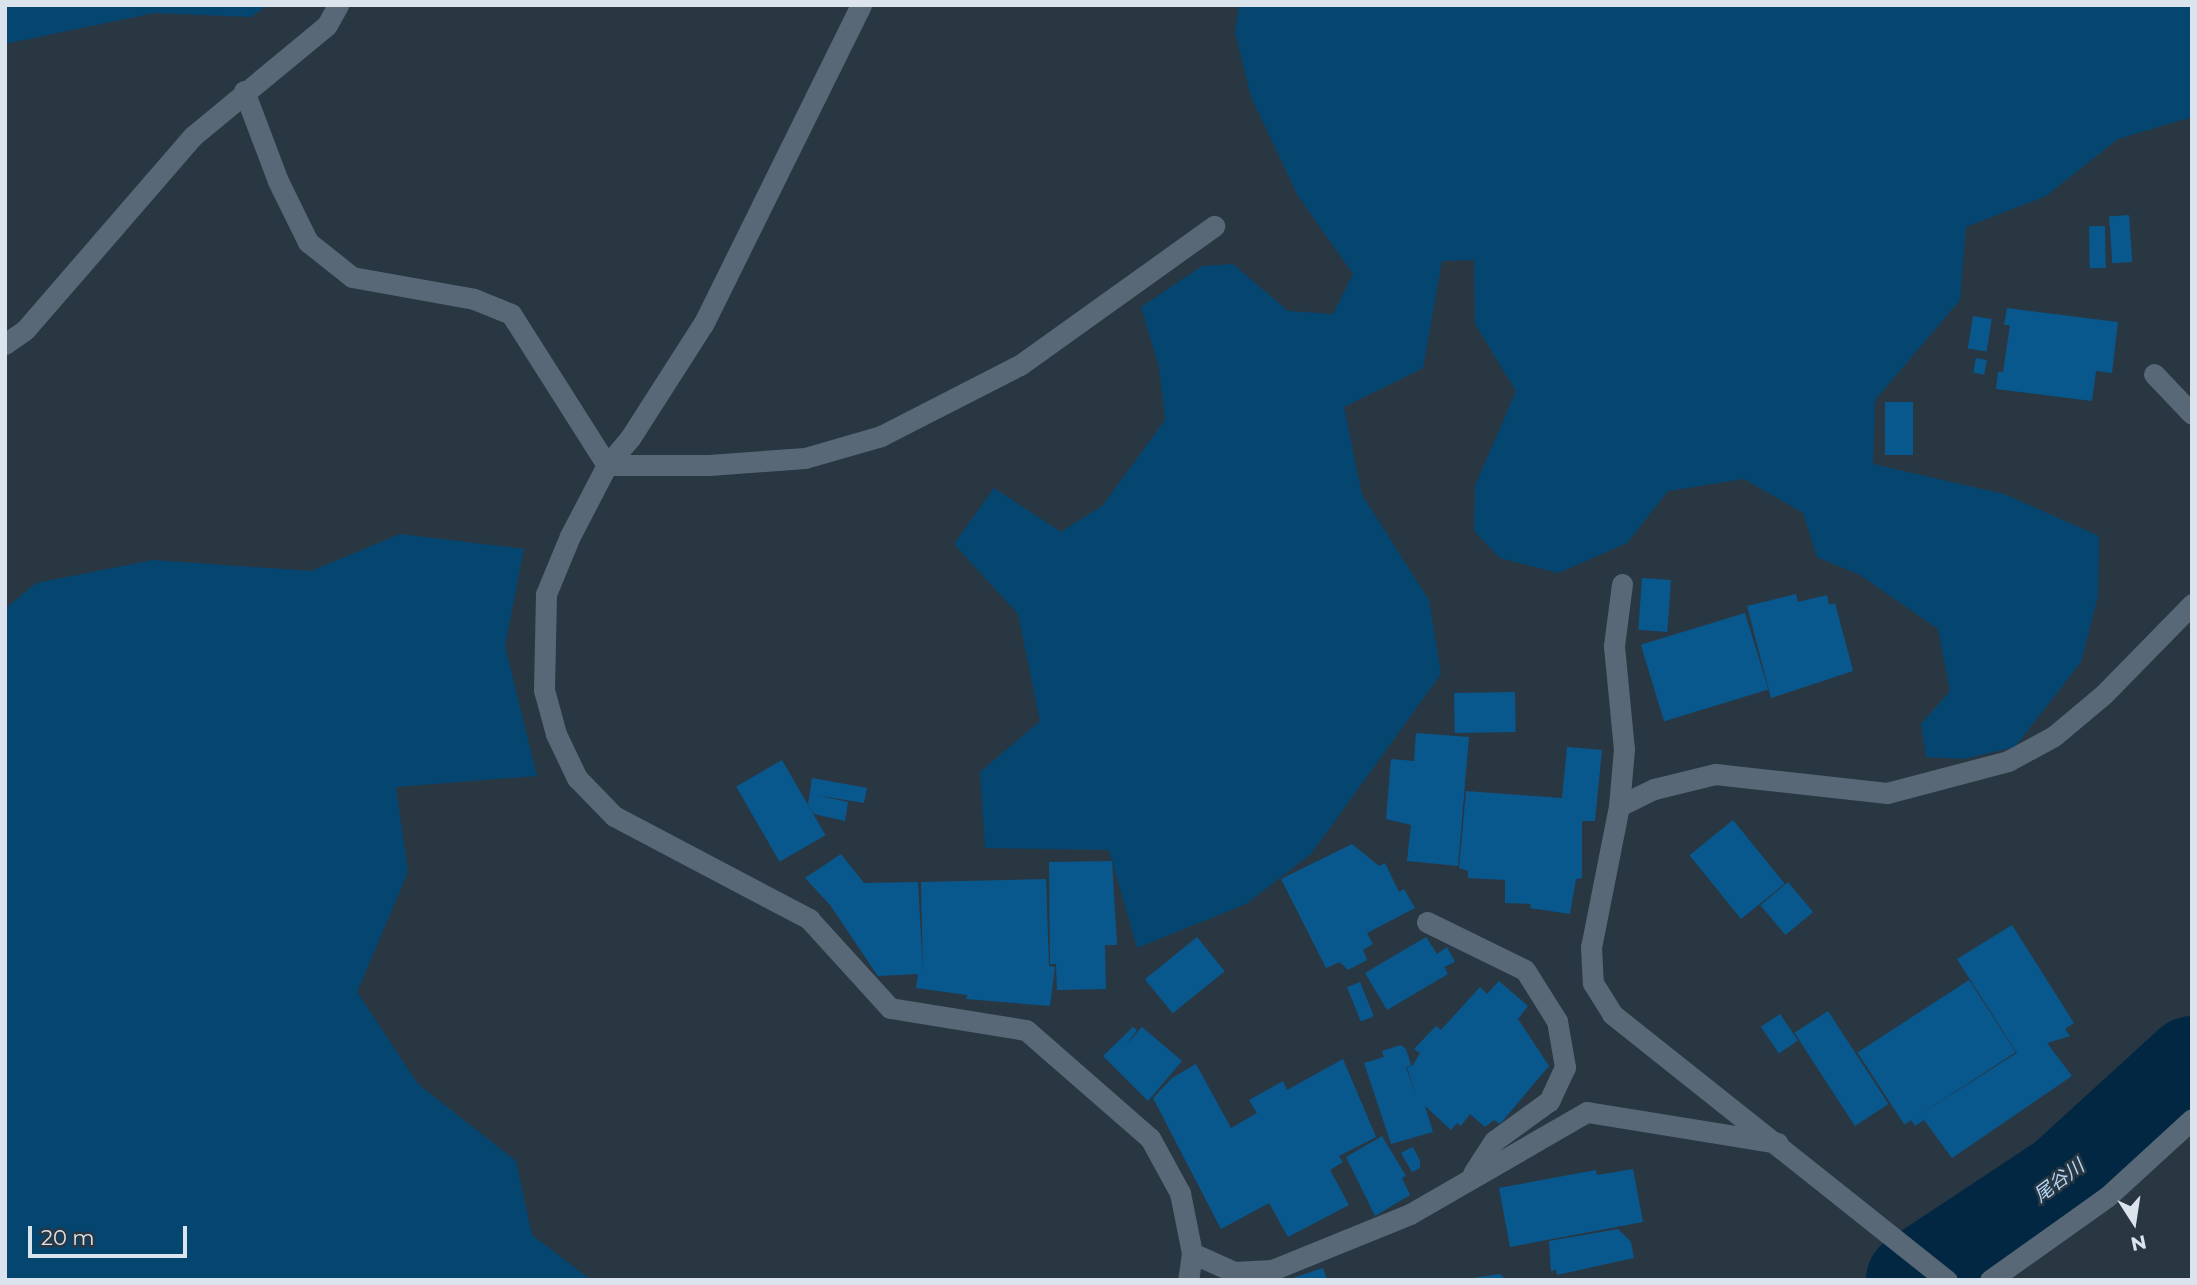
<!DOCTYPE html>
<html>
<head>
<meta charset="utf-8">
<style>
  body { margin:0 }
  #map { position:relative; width:2197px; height:1285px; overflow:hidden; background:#293743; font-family:Montserrat,"Noto Sans JP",sans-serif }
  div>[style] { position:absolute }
  .green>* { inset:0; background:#054671 }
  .river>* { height:96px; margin:-48px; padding:0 48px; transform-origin:48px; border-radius:48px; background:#012743 }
  .building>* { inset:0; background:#09588d; transform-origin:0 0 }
  .lane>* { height:21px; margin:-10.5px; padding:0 10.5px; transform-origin:10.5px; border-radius:10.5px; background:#586876 }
  .street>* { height:21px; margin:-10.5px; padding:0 10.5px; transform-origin:10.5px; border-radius:10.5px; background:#586876 }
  span { translate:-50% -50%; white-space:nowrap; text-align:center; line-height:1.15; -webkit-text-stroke:5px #293743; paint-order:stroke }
  .water-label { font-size:19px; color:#b4d6f4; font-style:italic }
  .frame { position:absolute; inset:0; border:7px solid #dbe4ec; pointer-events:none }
  .north { position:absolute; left:2099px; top:1187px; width:70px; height:70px; -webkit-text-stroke:5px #293743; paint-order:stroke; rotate:168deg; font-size:19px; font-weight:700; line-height:28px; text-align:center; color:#dbe4ec }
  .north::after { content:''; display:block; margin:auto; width:24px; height:32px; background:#dbe4ec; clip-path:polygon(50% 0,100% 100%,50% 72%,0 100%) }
  .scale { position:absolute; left:28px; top:1226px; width:159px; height:32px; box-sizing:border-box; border:4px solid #dbe4ec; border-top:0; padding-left:9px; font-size:21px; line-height:24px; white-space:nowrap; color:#dbe4ec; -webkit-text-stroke:5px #293743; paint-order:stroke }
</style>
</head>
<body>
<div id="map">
  <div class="green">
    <i style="clip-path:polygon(5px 5px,268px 5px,251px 17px,154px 13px,5px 44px)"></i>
    <i style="clip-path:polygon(1239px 5px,2192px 5px,2192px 117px,2118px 139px,2046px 196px,1966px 227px,1960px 300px,1875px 400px,1873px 464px,2004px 494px,2099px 536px,2098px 596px,2081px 662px,2015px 747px,1964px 759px,1926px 757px,1921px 724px,1950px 691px,1938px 629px,1860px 575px,1817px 557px,1803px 513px,1744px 479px,1668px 491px,1627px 543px,1558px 573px,1500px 558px,1474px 531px,1475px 486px,1516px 391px,1475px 324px,1474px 260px,1442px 261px,1423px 368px,1344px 407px,1362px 495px,1429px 600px,1441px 674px,1311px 854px,1246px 904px,1137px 948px,1109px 850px,985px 848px,980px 772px,1040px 721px,1018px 614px,954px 544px,994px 488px,1061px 532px,1103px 505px,1165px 420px,1159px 367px,1141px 307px,1202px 266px,1233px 264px,1288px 311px,1333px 314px,1353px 274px,1298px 196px,1251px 97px,1235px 32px)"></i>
    <i style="clip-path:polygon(400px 534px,524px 549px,505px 646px,537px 776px,396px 787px,408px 872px,357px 992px,418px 1084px,516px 1161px,532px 1235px,591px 1280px,5px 1280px,5px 609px,36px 583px,153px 560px,311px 571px)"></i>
  </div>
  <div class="river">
    <i style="left:1914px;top:1280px;width:181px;rotate:-33.5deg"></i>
    <i style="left:2065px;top:1180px;width:172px;rotate:-42.4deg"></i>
  </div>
  <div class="building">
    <i style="left:2129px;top:215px;width:47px;height:20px;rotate:86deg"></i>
    <i style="left:2105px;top:226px;width:42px;height:16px;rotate:89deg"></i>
    <i style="clip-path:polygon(2007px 308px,2118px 322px,2112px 373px,2096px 371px,2092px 401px,1996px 389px,1998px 372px,2003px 372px,2010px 325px,2004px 325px)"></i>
    <i style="left:1973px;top:316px;width:19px;height:33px;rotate:9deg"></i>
    <i style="left:1976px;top:358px;width:11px;height:15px;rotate:10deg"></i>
    <i style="left:1885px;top:402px;width:28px;height:53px"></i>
    <i style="left:1642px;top:578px;width:29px;height:52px;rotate:4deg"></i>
    <i style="clip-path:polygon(1796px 594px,1798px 602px,1827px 595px,1829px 605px,1835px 603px,1853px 671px,1771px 698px,1747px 606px)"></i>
    <i style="left:1745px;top:613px;width:80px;height:109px;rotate:73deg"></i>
    <i style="left:1515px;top:692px;width:40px;height:61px;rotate:89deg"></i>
    <i style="clip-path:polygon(1416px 733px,1469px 737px,1458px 866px,1407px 861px,1411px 825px,1386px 819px,1391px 759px,1414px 761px)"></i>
    <i style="clip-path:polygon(1567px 747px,1602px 750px,1595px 821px,1582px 821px,1582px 878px,1576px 879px,1570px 914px,1530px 908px,1531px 904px,1505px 903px,1505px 880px,1468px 878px,1468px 871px,1459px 868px,1466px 791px,1562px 798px)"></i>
    <i style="left:782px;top:760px;width:87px;height:53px;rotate:60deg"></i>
    <i style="clip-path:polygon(812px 778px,867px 788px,864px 803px,816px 795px,848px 802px,845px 821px,814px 814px,808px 805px)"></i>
    <i style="left:1733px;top:820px;width:82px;height:56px;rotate:51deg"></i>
    <i style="clip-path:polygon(1352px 844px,1379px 866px,1385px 863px,1399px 892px,1404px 889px,1415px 908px,1367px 933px,1373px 944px,1363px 950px,1367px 960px,1348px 970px,1340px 962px,1326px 968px,1281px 879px)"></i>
    <i style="clip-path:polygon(841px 854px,864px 883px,918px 882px,923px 974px,921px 882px,1046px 879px,1049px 966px,1055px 967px,1050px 1006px,966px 999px,967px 995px,916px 988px,918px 974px,878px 976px,830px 905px,805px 878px)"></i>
    <i style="clip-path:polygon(1112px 861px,1117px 945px,1105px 945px,1106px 989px,1057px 990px,1056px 964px,1050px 964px,1049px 862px)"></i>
    <i style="left:1788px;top:882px;width:39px;height:36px;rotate:50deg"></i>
    <i style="clip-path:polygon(2012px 925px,2074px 1023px,2065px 1029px,2070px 1036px,2047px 1043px,2072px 1076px,1952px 1158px,1924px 1120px,1915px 1126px,1911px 1120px,2017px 1053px,1957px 959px)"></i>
    <i style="left:1197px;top:937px;width:44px;height:67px;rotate:51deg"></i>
    <i style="clip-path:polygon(1426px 937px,1437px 954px,1447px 947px,1455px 962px,1444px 967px,1448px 974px,1387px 1010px,1365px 973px)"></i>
    <i style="left:1969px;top:980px;width:86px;height:133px;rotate:57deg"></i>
    <i style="clip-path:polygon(1499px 981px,1528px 1006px,1518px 1019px,1549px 1066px,1500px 1124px,1494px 1120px,1485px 1127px,1470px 1114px,1461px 1126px,1457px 1123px,1451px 1130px,1425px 1106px,1433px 1132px,1391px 1144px,1364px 1063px,1384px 1057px,1382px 1051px,1401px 1045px,1406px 1049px,1411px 1065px,1406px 1067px,1417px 1098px,1407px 1067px,1413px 1065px,1420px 1053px,1414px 1049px,1436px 1026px,1441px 1030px,1480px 987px,1487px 994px)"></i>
    <i style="left:1360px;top:982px;width:37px;height:14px;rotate:68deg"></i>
    <i style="left:1828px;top:1011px;width:111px;height:40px;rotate:57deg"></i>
    <i style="left:1780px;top:1014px;width:32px;height:23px;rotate:56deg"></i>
    <i style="clip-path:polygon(1133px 1027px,1137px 1030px,1126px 1045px,1142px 1027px,1182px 1061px,1148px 1101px,1103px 1056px)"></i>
    <i style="clip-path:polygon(1343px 1059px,1376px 1137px,1339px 1156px,1343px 1162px,1330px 1170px,1349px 1205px,1288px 1237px,1269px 1203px,1221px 1229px,1153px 1098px,1172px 1078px,1196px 1064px,1231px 1128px,1257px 1113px,1249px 1100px,1283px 1081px,1287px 1090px)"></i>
    <i style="clip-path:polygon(1382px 1136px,1406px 1176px,1402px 1178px,1410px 1195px,1375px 1216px,1346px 1157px)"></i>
    <i style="clip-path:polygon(1413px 1147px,1420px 1161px,1420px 1168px,1412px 1172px,1401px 1153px)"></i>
    <i style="clip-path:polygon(1633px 1169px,1643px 1222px,1510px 1247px,1499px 1188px,1596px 1170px,1597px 1175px)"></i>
    <i style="clip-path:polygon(1618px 1229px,1631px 1242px,1634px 1258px,1557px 1275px,1556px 1270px,1551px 1271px,1549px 1241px)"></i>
    <i style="clip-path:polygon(1323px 1268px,1327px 1280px,1290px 1280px,1290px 1279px)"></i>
    <i style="clip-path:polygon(1500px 1274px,1506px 1280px,1474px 1280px,1473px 1278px)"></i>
  </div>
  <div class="lane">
    <i style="left:2154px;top:374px;width:55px;rotate:46.5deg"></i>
    <i style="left:1622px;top:584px;width:63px;rotate:97.4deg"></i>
    <i style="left:1614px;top:646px;width:103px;rotate:84.5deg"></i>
    <i style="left:1624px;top:749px;width:57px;rotate:95deg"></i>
    <i style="left:1619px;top:806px;width:144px;rotate:101.2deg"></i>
    <i style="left:1591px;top:947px;width:36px;rotate:87deg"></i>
    <i style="left:1593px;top:983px;width:36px;rotate:58deg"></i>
    <i style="left:1612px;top:1014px;width:428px;rotate:38.5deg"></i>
    <i style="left:1619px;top:806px;width:39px;rotate:-26deg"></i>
    <i style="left:1654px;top:789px;width:63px;rotate:-13.8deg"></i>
    <i style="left:1715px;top:774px;width:173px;rotate:6.3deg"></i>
    <i style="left:1887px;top:793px;width:125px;rotate:-14.8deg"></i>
    <i style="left:2008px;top:761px;width:52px;rotate:-28.5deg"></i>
    <i style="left:2054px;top:736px;width:65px;rotate:-40deg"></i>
    <i style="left:2104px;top:694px;width:126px;rotate:-45.6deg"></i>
    <i style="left:1427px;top:922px;width:109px;rotate:26.1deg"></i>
    <i style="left:1525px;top:970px;width:60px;rotate:57.9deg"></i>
    <i style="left:1557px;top:1021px;width:47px;rotate:80.1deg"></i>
    <i style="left:1565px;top:1067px;width:38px;rotate:115deg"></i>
    <i style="left:1549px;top:1101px;width:68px;rotate:144deg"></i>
    <i style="left:1494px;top:1141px;width:38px;rotate:123deg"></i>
    <i style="left:1192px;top:1253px;width:46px;rotate:24.3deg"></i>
    <i style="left:1234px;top:1272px;width:38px;rotate:-3deg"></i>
    <i style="left:1272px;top:1270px;width:149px;rotate:-22.1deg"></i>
    <i style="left:1410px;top:1214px;width:204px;rotate:-30deg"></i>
    <i style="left:1587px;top:1112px;width:193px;rotate:9.2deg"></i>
  </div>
  <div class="street">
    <i style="left:861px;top:5px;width:356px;rotate:116.3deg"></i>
    <i style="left:703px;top:324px;width:135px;rotate:122.6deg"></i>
    <i style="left:630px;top:438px;width:35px;rotate:130deg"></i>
    <i style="left:607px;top:465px;width:80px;rotate:117.5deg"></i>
    <i style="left:570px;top:536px;width:63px;rotate:112.5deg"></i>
    <i style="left:546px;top:594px;width:96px;rotate:91.2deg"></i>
    <i style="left:544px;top:690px;width:46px;rotate:74.7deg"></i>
    <i style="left:556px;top:734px;width:49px;rotate:64.5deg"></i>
    <i style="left:577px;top:778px;width:53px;rotate:45.8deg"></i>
    <i style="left:614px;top:816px;width:221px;rotate:27.8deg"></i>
    <i style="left:809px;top:919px;width:120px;rotate:47.7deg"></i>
    <i style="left:890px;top:1008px;width:138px;rotate:9.2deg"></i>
    <i style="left:1026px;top:1030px;width:164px;rotate:41.1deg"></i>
    <i style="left:1150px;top:1138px;width:63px;rotate:61.4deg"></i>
    <i style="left:1180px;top:1193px;width:61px;rotate:78.7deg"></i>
    <i style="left:1192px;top:1253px;width:27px;rotate:98deg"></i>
    <i style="left:244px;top:91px;width:96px;rotate:69.3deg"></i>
    <i style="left:278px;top:181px;width:68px;rotate:63.8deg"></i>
    <i style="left:308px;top:242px;width:56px;rotate:38.5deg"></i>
    <i style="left:352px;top:277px;width:124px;rotate:10.2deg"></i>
    <i style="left:474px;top:299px;width:40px;rotate:22deg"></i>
    <i style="left:511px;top:314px;width:179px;rotate:57.6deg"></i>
    <i style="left:607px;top:465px;width:102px"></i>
    <i style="left:709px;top:465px;width:96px;rotate:-4.2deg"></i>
    <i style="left:805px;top:458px;width:79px;rotate:-16.1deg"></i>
    <i style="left:881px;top:436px;width:156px;rotate:-27.1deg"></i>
    <i style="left:1020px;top:365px;width:239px;rotate:-35.6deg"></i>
    <i style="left:5px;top:344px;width:24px;rotate:-35deg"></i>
    <i style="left:25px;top:330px;width:257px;rotate:-49.1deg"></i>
    <i style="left:193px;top:136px;width:174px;rotate:-39.6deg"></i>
    <i style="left:327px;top:25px;width:23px;rotate:-61deg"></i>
    <i style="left:1990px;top:1280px;width:143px;rotate:-35.4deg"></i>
    <i style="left:2107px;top:1197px;width:115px;rotate:-42.5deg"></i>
  </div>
  <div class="water-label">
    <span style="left:2059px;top:1181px;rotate:-37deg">尾谷川</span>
  </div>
  <div class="frame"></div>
  <div class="north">N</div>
  <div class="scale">20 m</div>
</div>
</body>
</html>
